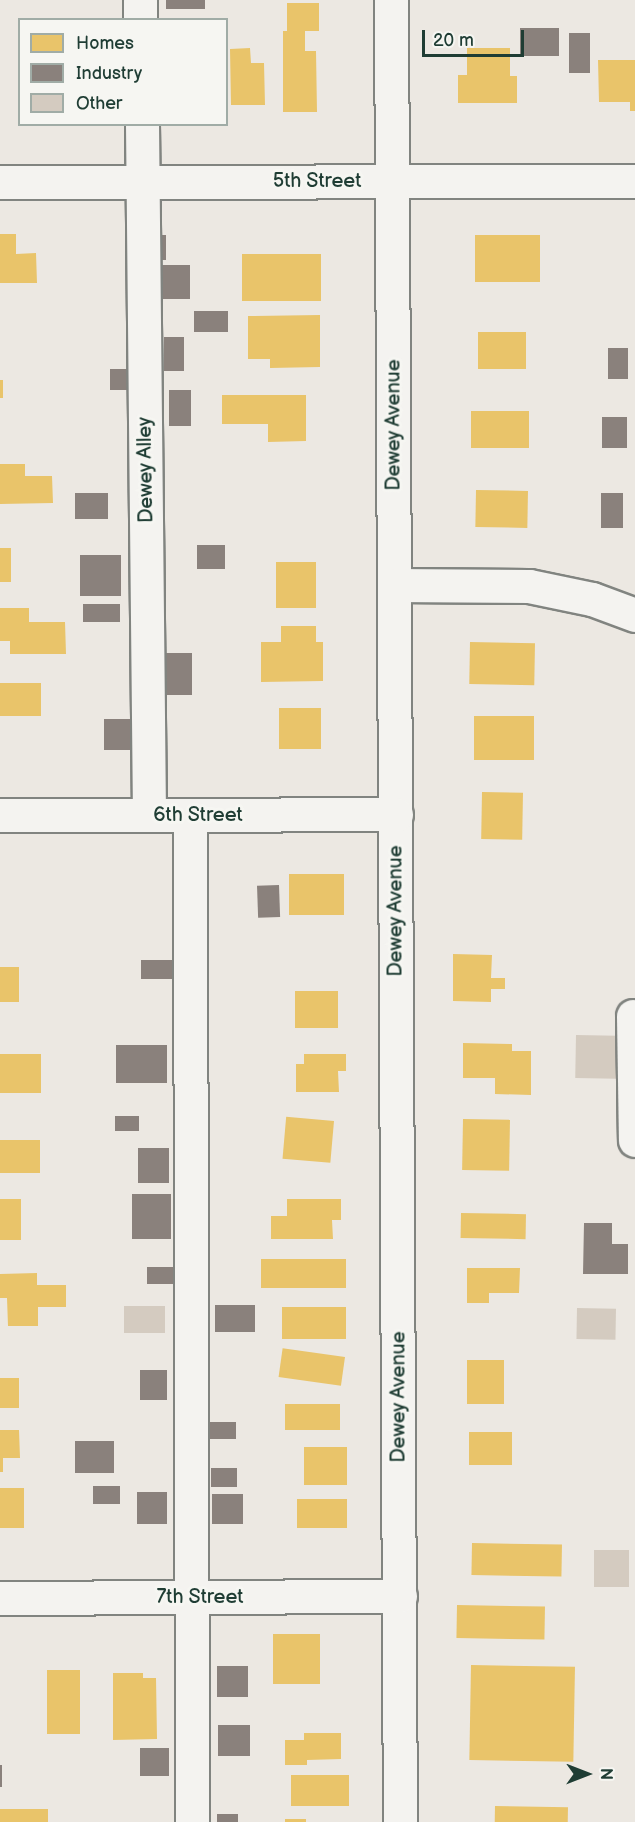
<!DOCTYPE html>
<html>
<head>
<meta charset="utf-8">
<style>
  body { margin:0 }
  #map { position:relative; width:635px; height:1822px; overflow:hidden; background:#ece8e2; font-family:"Balsamiq Sans",sans-serif }
  div>[style] { position:absolute }
  .homes>* { inset:0; background:#e9c46a; transform-origin:0 0 }
  .industry>* { inset:0; background:#8a817c; transform-origin:0 0 }
  .building>* { inset:0; background:#d4cbc0; transform-origin:0 0 }
  .roads { filter:drop-shadow(2px 0 #818480) drop-shadow(-2px 0 #818480) drop-shadow(0 2px #818480) drop-shadow(0 -2px #818480) }
  .minor>* { height:33px; margin:-16.5px; padding:0 16.5px; transform-origin:16.5px; border-radius:16.5px; background:#f4f3f0 }
  span { translate:-50% -50%; white-space:nowrap; text-align:center; line-height:1.15; -webkit-text-stroke:6px #f6f6f2; paint-order:stroke }
  .street-label { font-size:20px; color:#1f3d34 }
  .legend { position:absolute; left:18px; top:18px; width:210px; height:108px; box-sizing:border-box; background:#f6f6f2; border:2px solid #a0aca6; margin:0; padding:8px 10px; list-style:none; font-size:18px; color:#1f3d34 }
  .legend li { display:flex; align-items:center; gap:12px; height:30px }
  .legend b { width:30px; border:2px solid #a0aca6 }
  .north { position:absolute; left:557px; top:1744px; width:60px; height:60px; -webkit-text-stroke:4px #f6f6f2; paint-order:stroke; rotate:90deg; font-size:16px; font-weight:700; line-height:24px; text-align:center; color:#1f3d34 }
  .north::after { content:''; display:block; margin:auto; width:21px; height:27px; background:#1f3d34; clip-path:polygon(50% 0,100% 100%,50% 72%,0 100%) }
  .scale { position:absolute; left:422px; top:30px; width:102px; height:27px; box-sizing:border-box; border:3px solid #1f3d34; border-top:0; padding-left:8px; font-size:18px; line-height:21px; white-space:nowrap; color:#1f3d34; -webkit-text-stroke:4px #f6f6f2; paint-order:stroke }
</style>
</head>
<body>
<div id="map">
  <div class="homes">
    <i style="clip-path:polygon(287px 3px,319px 3px,319px 31px,305px 31px,305px 51px,316px 51px,317px 112px,283px 112px,283px 31px,287px 31px)"></i>
    <i style="clip-path:polygon(250px 48px,251px 63px,264px 63px,265px 105px,231px 105px,230px 49px)"></i>
    <i style="clip-path:polygon(467px 48px,510px 48px,510px 76px,517px 76px,517px 103px,458px 103px,458px 75px,467px 75px)"></i>
    <i style="clip-path:polygon(598px 60px,635px 60px,635px 111px,630px 111px,630px 102px,599px 102px)"></i>
    <i style="clip-path:polygon(0 234px,16px 234px,16px 254px,36px 253px,37px 283px,0 283px)"></i>
    <i style="left:475px;top:235px;width:65px;height:47px"></i>
    <i style="left:321px;top:254px;width:47px;height:79px;rotate:90deg"></i>
    <i style="clip-path:polygon(320px 315px,320px 367px,270px 368px,270px 359px,248px 359px,248px 316px)"></i>
    <i style="left:478px;top:332px;width:48px;height:37px"></i>
    <i style="left:0;top:380px;width:3px;height:18px"></i>
    <i style="clip-path:polygon(222px 395px,306px 395px,306px 441px,268px 442px,268px 424px,222px 424px)"></i>
    <i style="left:471px;top:411px;width:58px;height:37px"></i>
    <i style="clip-path:polygon(0 464px,25px 464px,25px 476px,52px 476px,53px 503px,0 504px)"></i>
    <i style="left:476px;top:490px;width:52px;height:37px;rotate:1deg"></i>
    <i style="left:0;top:548px;width:11px;height:34px"></i>
    <i style="left:276px;top:562px;width:40px;height:46px"></i>
    <i style="clip-path:polygon(0 608px,29px 608px,29px 622px,65px 622px,66px 654px,10px 654px,10px 641px,0 641px)"></i>
    <i style="clip-path:polygon(281px 626px,316px 626px,316px 642px,323px 642px,323px 681px,261px 682px,261px 642px,281px 642px)"></i>
    <i style="left:470px;top:642px;width:65px;height:42px;rotate:1deg"></i>
    <i style="left:41px;top:683px;width:33px;height:41px;rotate:90deg"></i>
    <i style="left:279px;top:708px;width:42px;height:41px"></i>
    <i style="left:474px;top:716px;width:60px;height:44px"></i>
    <i style="left:482px;top:792px;width:41px;height:47px;rotate:1deg"></i>
    <i style="left:344px;top:874px;width:41px;height:55px;rotate:90deg"></i>
    <i style="clip-path:polygon(453px 954px,492px 955px,491px 978px,505px 978px,505px 989px,491px 989px,491px 1002px,453px 1001px)"></i>
    <i style="left:0;top:967px;width:19px;height:35px"></i>
    <i style="left:338px;top:991px;width:37px;height:43px;rotate:90deg"></i>
    <i style="clip-path:polygon(463px 1043px,512px 1044px,512px 1051px,531px 1051px,531px 1095px,495px 1094px,495px 1078px,463px 1078px)"></i>
    <i style="left:0;top:1054px;width:41px;height:39px"></i>
    <i style="clip-path:polygon(304px 1054px,346px 1054px,346px 1071px,338px 1071px,339px 1092px,296px 1092px,296px 1064px,304px 1064px)"></i>
    <i style="left:463px;top:1119px;width:47px;height:51px;rotate:1deg"></i>
    <i style="left:334px;top:1121px;width:42px;height:48px;rotate:95deg"></i>
    <i style="left:0;top:1140px;width:40px;height:33px"></i>
    <i style="left:21px;top:1199px;width:41px;height:21px;rotate:90deg"></i>
    <i style="clip-path:polygon(287px 1199px,341px 1199px,341px 1220px,332px 1220px,333px 1239px,271px 1239px,271px 1216px,287px 1216px)"></i>
    <i style="left:461px;top:1213px;width:65px;height:25px;rotate:1deg"></i>
    <i style="left:346px;top:1259px;width:29px;height:85px;rotate:90deg"></i>
    <i style="clip-path:polygon(467px 1268px,520px 1268px,519px 1293px,489px 1293px,489px 1303px,467px 1303px)"></i>
    <i style="clip-path:polygon(37px 1273px,37px 1285px,66px 1285px,66px 1307px,38px 1307px,38px 1326px,8px 1326px,7px 1298px,0 1298px,0 1274px)"></i>
    <i style="left:282px;top:1307px;width:64px;height:32px"></i>
    <i style="left:345px;top:1357px;width:29px;height:63px;rotate:98deg"></i>
    <i style="left:467px;top:1360px;width:37px;height:44px"></i>
    <i style="left:0;top:1378px;width:19px;height:30px"></i>
    <i style="left:340px;top:1404px;width:26px;height:55px;rotate:90deg"></i>
    <i style="clip-path:polygon(0 1430px,19px 1430px,20px 1458px,3px 1458px,3px 1472px,0 1472px)"></i>
    <i style="left:469px;top:1432px;width:43px;height:33px"></i>
    <i style="left:304px;top:1447px;width:43px;height:38px"></i>
    <i style="left:0;top:1488px;width:24px;height:40px"></i>
    <i style="left:297px;top:1499px;width:50px;height:29px"></i>
    <i style="left:472px;top:1543px;width:90px;height:32px;rotate:1deg"></i>
    <i style="left:457px;top:1605px;width:88px;height:33px;rotate:1deg"></i>
    <i style="left:320px;top:1634px;width:50px;height:47px;rotate:90deg"></i>
    <i style="left:471px;top:1665px;width:104px;height:95px;rotate:1deg"></i>
    <i style="left:47px;top:1670px;width:33px;height:64px"></i>
    <i style="clip-path:polygon(113px 1673px,143px 1673px,143px 1678px,156px 1678px,157px 1739px,113px 1740px)"></i>
    <i style="clip-path:polygon(304px 1733px,341px 1733px,341px 1759px,307px 1760px,307px 1765px,285px 1765px,285px 1740px,304px 1740px)"></i>
    <i style="left:349px;top:1775px;width:31px;height:58px;rotate:90deg"></i>
    <i style="left:495px;top:1806px;width:73px;height:16px;rotate:1deg"></i>
    <i style="left:0;top:1809px;width:48px;height:13px"></i>
    <i style="left:285px;top:1819px;width:21px;height:3px"></i>
  </div>
  <div class="industry">
    <i style="left:166px;top:0;width:39px;height:9px"></i>
    <i style="left:520px;top:28px;width:39px;height:28px"></i>
    <i style="left:569px;top:33px;width:21px;height:40px"></i>
    <i style="left:150px;top:235px;width:16px;height:25px"></i>
    <i style="left:156px;top:265px;width:34px;height:34px"></i>
    <i style="left:194px;top:311px;width:34px;height:21px"></i>
    <i style="left:164px;top:337px;width:20px;height:34px"></i>
    <i style="left:608px;top:348px;width:20px;height:31px"></i>
    <i style="left:128px;top:369px;width:21px;height:18px;rotate:90deg"></i>
    <i style="left:169px;top:390px;width:22px;height:36px"></i>
    <i style="left:602px;top:417px;width:25px;height:31px"></i>
    <i style="left:75px;top:493px;width:33px;height:26px"></i>
    <i style="left:601px;top:493px;width:22px;height:35px"></i>
    <i style="left:225px;top:545px;width:24px;height:28px;rotate:90deg"></i>
    <i style="left:80px;top:555px;width:41px;height:41px"></i>
    <i style="left:83px;top:604px;width:37px;height:18px"></i>
    <i style="left:165px;top:653px;width:27px;height:42px"></i>
    <i style="left:130px;top:719px;width:31px;height:26px;rotate:90deg"></i>
    <i style="left:279px;top:885px;width:32px;height:22px;rotate:88deg"></i>
    <i style="left:141px;top:960px;width:34px;height:19px"></i>
    <i style="left:116px;top:1045px;width:51px;height:38px"></i>
    <i style="left:115px;top:1116px;width:24px;height:15px"></i>
    <i style="left:138px;top:1148px;width:31px;height:35px"></i>
    <i style="left:132px;top:1194px;width:39px;height:45px"></i>
    <i style="clip-path:polygon(584px 1223px,612px 1223px,612px 1244px,628px 1244px,628px 1274px,583px 1274px)"></i>
    <i style="left:147px;top:1267px;width:27px;height:17px"></i>
    <i style="left:255px;top:1305px;width:27px;height:40px;rotate:90deg"></i>
    <i style="left:140px;top:1370px;width:27px;height:30px"></i>
    <i style="left:210px;top:1422px;width:26px;height:17px"></i>
    <i style="left:75px;top:1441px;width:39px;height:32px"></i>
    <i style="left:211px;top:1468px;width:26px;height:19px"></i>
    <i style="left:120px;top:1486px;width:18px;height:27px;rotate:90deg"></i>
    <i style="left:137px;top:1492px;width:30px;height:32px"></i>
    <i style="left:212px;top:1494px;width:31px;height:30px"></i>
    <i style="left:217px;top:1666px;width:31px;height:31px"></i>
    <i style="left:218px;top:1725px;width:32px;height:31px"></i>
    <i style="left:140px;top:1748px;width:29px;height:28px"></i>
    <i style="left:0;top:1765px;width:2px;height:22px"></i>
    <i style="left:238px;top:1814px;width:8px;height:21px;rotate:90deg"></i>
  </div>
  <div class="building">
    <i style="left:576px;top:1035px;width:41px;height:43px;rotate:1deg"></i>
    <i style="left:165px;top:1306px;width:27px;height:41px;rotate:90deg"></i>
    <i style="left:577px;top:1308px;width:39px;height:31px;rotate:1deg"></i>
    <i style="left:594px;top:1550px;width:35px;height:37px"></i>
  </div>
  <div class="roads">
    <div class="minor">
      <i style="left:140px;top:0;width:20px;rotate:90deg"></i>
      <i style="left:391px;top:0;width:1822px;rotate:89.72deg"></i>
      <i style="left:142px;top:124px;width:691px;rotate:89.42deg"></i>
      <i style="left:0;top:182px;width:635px;rotate:-0.09deg"></i>
      <i style="left:394px;top:585px;width:135px;rotate:0.4deg"></i>
      <i style="left:529px;top:586px;width:64px;rotate:11.7deg"></i>
      <i style="left:592px;top:599px;width:46px;rotate:20.4deg"></i>
      <i style="left:0;top:815px;width:396px;rotate:-0.1deg"></i>
      <i style="left:190px;top:815px;width:1007px;rotate:89.89deg"></i>
      <i style="left:633px;top:1016px;width:124px;rotate:89.1deg"></i>
      <i style="left:0;top:1598px;width:400px;rotate:-0.3deg"></i>
    </div>
  </div>
  <div class="street-label">
    <span style="left:317px;top:181px">5th Street</span>
    <span style="left:394px;top:425px;rotate:-90deg">Dewey Avenue</span>
    <span style="left:146px;top:470px;rotate:-91deg">Dewey Alley</span>
    <span style="left:198px;top:815px">6th Street</span>
    <span style="left:396px;top:911px;rotate:-90deg">Dewey Avenue</span>
    <span style="left:399px;top:1397px;rotate:-90deg">Dewey Avenue</span>
    <span style="left:200px;top:1597px">7th Street</span>
  </div>
  <ul class="legend">
  <li><b style="height:16px;background:#e9c46a"></b>Homes</li>
  <li><b style="height:16px;background:#8a817c"></b>Industry</li>
  <li><b style="height:16px;background:#d4cbc0"></b>Other</li>
  </ul>
  <div class="north">N</div>
  <div class="scale">20 m</div>
</div>
</body>
</html>
